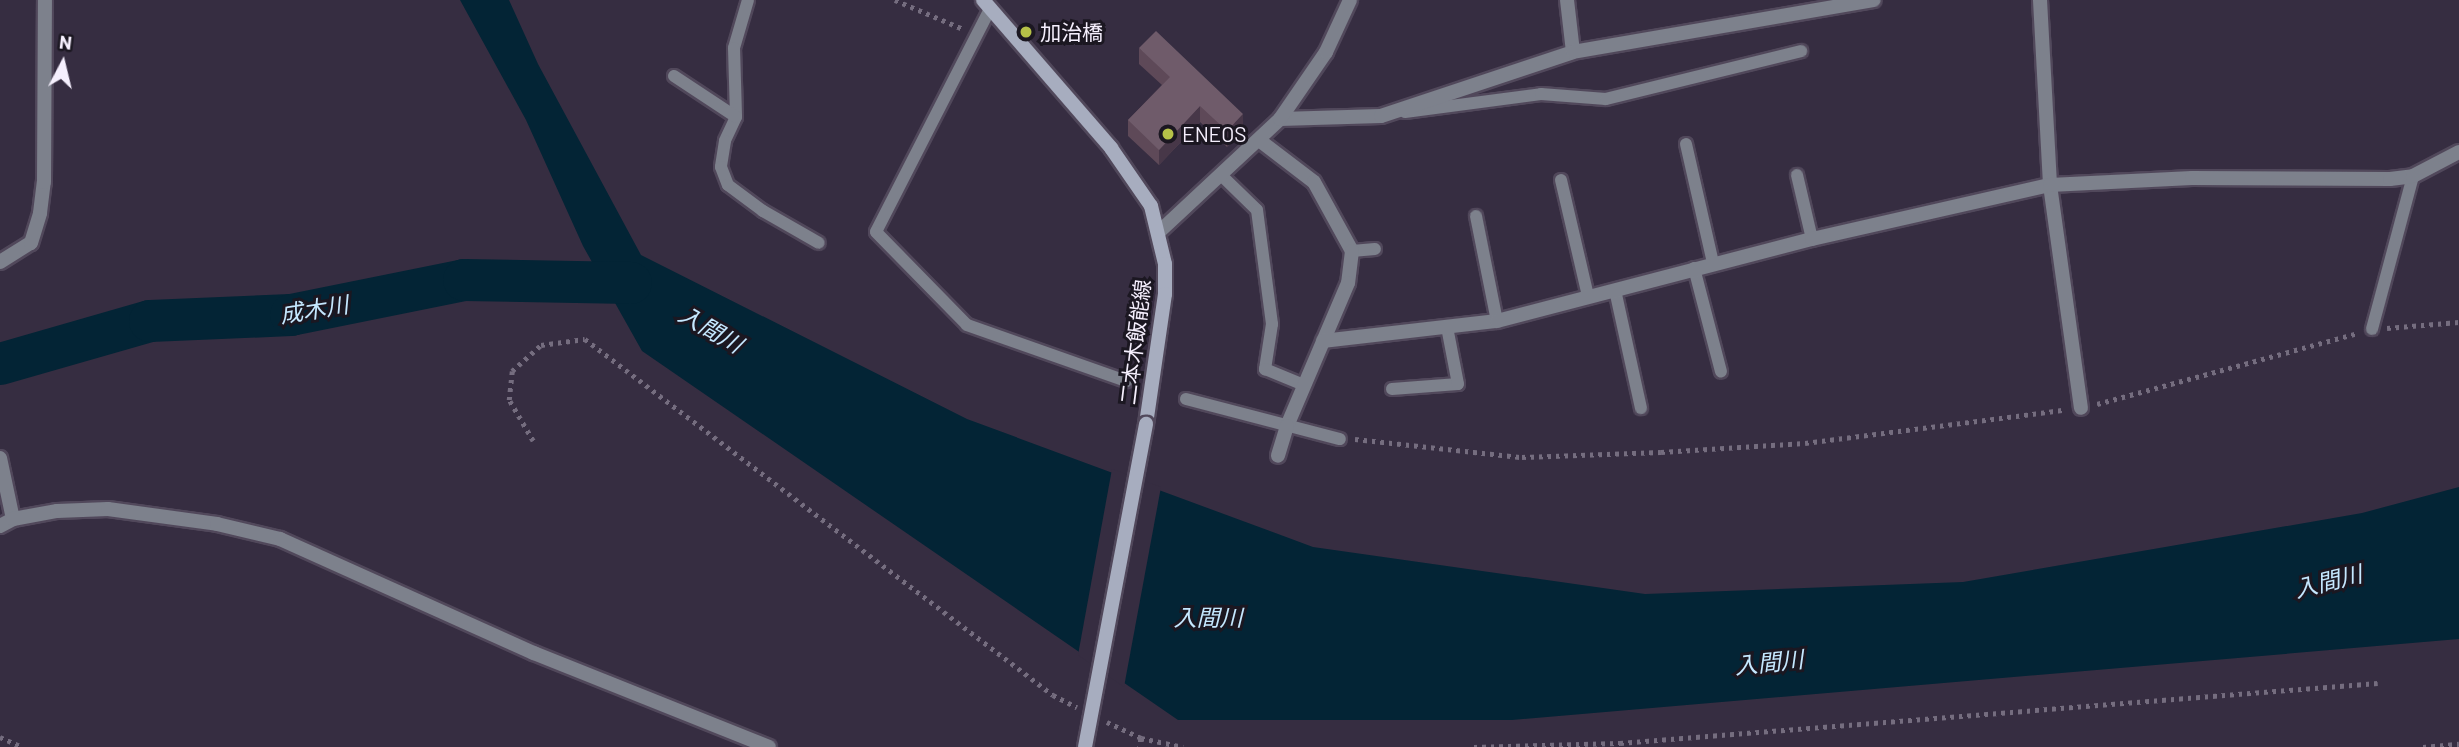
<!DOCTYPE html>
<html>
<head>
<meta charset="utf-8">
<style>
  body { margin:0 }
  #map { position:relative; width:2459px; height:747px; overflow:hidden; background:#362d41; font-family:Barlow,"Noto Sans JP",sans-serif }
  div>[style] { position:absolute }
  .water>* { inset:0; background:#032435 }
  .pier>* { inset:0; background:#362d41 }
  .river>* { height:42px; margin:-21px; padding:0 21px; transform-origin:21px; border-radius:21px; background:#032435 }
  .path>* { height:4.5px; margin-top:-2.25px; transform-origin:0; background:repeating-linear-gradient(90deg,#756d7f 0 3.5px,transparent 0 8.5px) }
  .roads { filter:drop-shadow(2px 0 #51485b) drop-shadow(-2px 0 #51485b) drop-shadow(0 2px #51485b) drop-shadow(0 -2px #51485b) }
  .lane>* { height:12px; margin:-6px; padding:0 6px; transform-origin:6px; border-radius:6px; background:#7d818c }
  .street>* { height:14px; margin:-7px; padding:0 7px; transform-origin:7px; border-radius:7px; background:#7d818c }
  .secondary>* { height:14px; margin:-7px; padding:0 7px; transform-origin:7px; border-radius:7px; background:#a7adbf }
  .bridges { filter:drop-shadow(2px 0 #51485b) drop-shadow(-2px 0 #51485b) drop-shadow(0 2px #51485b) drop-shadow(0 -2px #51485b) }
  .secondary-bridge>* { height:14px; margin:-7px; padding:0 7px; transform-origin:7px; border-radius:7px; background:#a7adbf }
  .wall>* { inset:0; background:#5e4958 }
  .shaded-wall>* { inset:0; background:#473748 }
  .building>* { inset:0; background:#6f5b6a }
  .dots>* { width:19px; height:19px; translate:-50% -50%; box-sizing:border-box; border:4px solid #1b1721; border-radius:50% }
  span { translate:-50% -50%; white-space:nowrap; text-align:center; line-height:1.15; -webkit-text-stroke:6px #1b1721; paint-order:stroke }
  .poi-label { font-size:21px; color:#f5effd }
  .left { translate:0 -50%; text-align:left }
  .street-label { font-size:21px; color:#f5effd }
  .water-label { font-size:23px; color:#c5e8ff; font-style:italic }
  .north { position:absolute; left:28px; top:28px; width:70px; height:70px; -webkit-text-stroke:5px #1b1721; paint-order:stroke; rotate:7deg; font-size:19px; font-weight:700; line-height:28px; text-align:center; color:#f5effd }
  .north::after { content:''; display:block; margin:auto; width:24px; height:32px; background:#f5effd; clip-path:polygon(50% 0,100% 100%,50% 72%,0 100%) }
</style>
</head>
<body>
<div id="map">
  <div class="water">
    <i style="clip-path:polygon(460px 0,509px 0,538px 64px,641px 255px,967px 419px,1313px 547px,1645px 594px,1963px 582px,2362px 513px,2459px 487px,2459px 639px,1512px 720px,1178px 720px,642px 351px,583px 246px,526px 120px)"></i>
  </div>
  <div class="pier">
    <i style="clip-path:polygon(1112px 469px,1161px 487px,1124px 687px,1078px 655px)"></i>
  </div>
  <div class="river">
    <i style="left:0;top:364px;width:156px;rotate:-16deg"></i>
    <i style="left:150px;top:321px;width:141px;rotate:-2.4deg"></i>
    <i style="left:291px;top:315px;width:177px;rotate:-11.4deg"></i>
    <i style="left:464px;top:280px;width:167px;rotate:1deg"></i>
  </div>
  <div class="path">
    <i style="left:895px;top:0;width:72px;rotate:23deg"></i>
    <i style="left:2387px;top:328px;width:72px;rotate:-4.8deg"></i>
    <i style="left:2097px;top:404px;width:270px;rotate:-15.2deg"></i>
    <i style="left:1355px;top:439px;width:168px;rotate:6.2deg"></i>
    <i style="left:1522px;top:457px;width:139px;rotate:-2.1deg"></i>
    <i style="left:1661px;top:452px;width:144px;rotate:-3.6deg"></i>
    <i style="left:1805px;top:443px;width:261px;rotate:-7.3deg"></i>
    <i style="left:533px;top:441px;width:48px;rotate:-120.3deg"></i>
    <i style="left:509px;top:400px;width:29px;rotate:-84deg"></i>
    <i style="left:512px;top:371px;width:39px;rotate:-42deg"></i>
    <i style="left:541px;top:345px;width:44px;rotate:-7.8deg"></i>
    <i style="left:585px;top:339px;width:588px;rotate:37.26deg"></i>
    <i style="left:1053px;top:695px;width:27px;rotate:27deg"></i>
    <i style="left:1107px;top:722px;width:38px;rotate:25deg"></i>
    <i style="left:1141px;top:738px;width:9px;rotate:96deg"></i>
    <i style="left:0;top:737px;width:24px;rotate:24deg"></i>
    <i style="left:1141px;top:738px;width:43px;rotate:12.1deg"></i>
    <i style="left:1474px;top:747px;width:146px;rotate:-1.6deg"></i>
    <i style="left:1620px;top:743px;width:760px;rotate:-4.53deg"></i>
    <i style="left:2423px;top:747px;width:36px;rotate:-5deg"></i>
  </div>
  <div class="roads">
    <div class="lane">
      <i style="left:748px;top:0;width:50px;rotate:106.3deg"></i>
      <i style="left:734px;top:48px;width:69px;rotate:88.3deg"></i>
      <i style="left:736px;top:117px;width:26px;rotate:115deg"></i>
      <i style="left:725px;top:141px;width:26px;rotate:99deg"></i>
      <i style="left:721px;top:167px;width:19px;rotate:69deg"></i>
      <i style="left:728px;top:185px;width:44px;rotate:36.6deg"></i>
      <i style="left:763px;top:211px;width:64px;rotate:29.7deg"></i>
      <i style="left:990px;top:9px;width:250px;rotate:117.1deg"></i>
      <i style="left:876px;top:232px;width:130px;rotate:45.6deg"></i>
      <i style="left:967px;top:325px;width:169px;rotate:19.4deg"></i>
      <i style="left:674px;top:76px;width:74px;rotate:33.5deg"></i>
      <i style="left:1405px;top:112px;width:137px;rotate:-7.5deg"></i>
      <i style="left:1541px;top:94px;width:65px;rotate:4.4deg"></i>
      <i style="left:1606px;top:99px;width:201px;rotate:-13.8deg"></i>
      <i style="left:1686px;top:144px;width:122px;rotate:77.2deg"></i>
      <i style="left:1221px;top:175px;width:50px;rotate:44.2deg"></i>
      <i style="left:1257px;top:210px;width:115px;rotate:82.5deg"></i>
      <i style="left:1272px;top:324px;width:46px;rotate:98.8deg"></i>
      <i style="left:1265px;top:369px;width:42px;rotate:22.3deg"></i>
      <i style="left:1797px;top:175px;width:66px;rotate:76.8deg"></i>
      <i style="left:1561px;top:180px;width:119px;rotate:76.9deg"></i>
      <i style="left:1476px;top:216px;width:107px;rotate:78.7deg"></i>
      <i style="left:1352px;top:251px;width:23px;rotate:-5deg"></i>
      <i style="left:1694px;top:268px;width:107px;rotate:75.4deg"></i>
      <i style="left:1615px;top:290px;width:121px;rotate:77.6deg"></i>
      <i style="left:2372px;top:329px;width:158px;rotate:-75deg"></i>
      <i style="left:1392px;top:389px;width:66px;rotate:-4.3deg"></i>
      <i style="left:1458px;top:384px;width:58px;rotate:-100.9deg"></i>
      <i style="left:1186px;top:399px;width:159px;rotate:14.6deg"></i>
    </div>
    <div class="street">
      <i style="left:1567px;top:0;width:52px;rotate:83.4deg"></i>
      <i style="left:2040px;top:0;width:185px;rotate:86.9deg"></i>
      <i style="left:2050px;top:185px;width:225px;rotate:82.1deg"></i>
      <i style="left:1280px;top:119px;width:101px;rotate:-1.7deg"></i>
      <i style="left:1381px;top:116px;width:202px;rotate:-18.4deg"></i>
      <i style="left:1573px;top:52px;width:305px;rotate:-9.8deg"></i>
      <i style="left:1259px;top:140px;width:69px;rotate:37.4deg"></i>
      <i style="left:1314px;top:182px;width:79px;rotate:61.2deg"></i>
      <i style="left:1352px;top:251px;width:32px;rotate:97deg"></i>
      <i style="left:1348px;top:283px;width:155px;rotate:113.1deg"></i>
      <i style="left:1287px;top:426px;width:31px;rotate:107deg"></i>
      <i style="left:1160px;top:231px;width:164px;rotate:-43deg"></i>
      <i style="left:1280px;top:119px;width:81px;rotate:-55.5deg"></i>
      <i style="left:1326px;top:52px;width:57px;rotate:-65.2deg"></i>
      <i style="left:0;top:262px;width:36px;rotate:-32deg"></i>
      <i style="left:31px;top:243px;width:31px;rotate:-73deg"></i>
      <i style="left:40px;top:213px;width:31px;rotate:-83deg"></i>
      <i style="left:44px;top:182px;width:182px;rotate:-89.7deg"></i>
      <i style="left:1323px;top:341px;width:175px;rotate:-6.6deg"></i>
      <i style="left:1497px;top:321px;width:325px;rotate:-14.6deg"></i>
      <i style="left:1812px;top:239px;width:244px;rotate:-12.8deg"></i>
      <i style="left:2050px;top:185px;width:142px;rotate:-2.8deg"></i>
      <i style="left:2192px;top:178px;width:198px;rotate:0.3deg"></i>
      <i style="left:2390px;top:179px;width:23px;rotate:-7deg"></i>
      <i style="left:2413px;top:176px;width:52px;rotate:-27.6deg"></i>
      <i style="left:0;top:458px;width:62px;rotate:78deg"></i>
      <i style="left:0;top:526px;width:15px;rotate:-28deg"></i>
      <i style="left:13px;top:519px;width:45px;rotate:-10.3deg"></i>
      <i style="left:57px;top:511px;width:51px;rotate:-2.2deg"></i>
      <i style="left:108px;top:509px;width:110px;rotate:7.8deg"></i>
      <i style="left:217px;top:524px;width:65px;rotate:13.4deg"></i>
      <i style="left:280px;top:539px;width:278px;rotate:24.2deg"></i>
      <i style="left:534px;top:653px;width:253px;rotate:21.8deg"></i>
    </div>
    <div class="secondary">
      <i style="left:983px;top:0;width:196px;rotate:49.1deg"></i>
      <i style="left:1111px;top:148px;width:70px;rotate:55.4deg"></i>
      <i style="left:1151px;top:206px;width:60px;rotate:76.4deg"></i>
      <i style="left:1165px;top:264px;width:30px;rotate:90deg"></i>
      <i style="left:1165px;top:294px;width:131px;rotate:98.3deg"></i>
    </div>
  </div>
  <div class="bridges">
    <div class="secondary-bridge">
      <i style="left:1085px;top:747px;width:329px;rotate:-79.3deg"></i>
    </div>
  </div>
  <div class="wall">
    <i style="clip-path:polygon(1139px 48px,1243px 129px,1227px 147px,1200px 122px,1159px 165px,1128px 136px,1128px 120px,1162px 85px,1139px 64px)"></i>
  </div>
  <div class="shaded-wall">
    <i style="clip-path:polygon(1200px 106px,1200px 122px,1159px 165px,1159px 150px)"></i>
    <i style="clip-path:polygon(1243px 114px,1243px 129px,1227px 147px,1227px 131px)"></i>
  </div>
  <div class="building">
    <i style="clip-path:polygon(1156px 31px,1243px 114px,1227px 131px,1200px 106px,1159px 150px,1128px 120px,1170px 77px,1139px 48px)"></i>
  </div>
  <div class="dots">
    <i style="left:1026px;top:32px;background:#b6c148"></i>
    <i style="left:1168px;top:134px;background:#b6c148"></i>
  </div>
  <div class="poi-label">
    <span class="left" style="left:1040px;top:32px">加治橋</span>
    <span class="left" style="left:1182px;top:134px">ENEOS</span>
  </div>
  <div class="street-label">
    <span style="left:1135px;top:342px;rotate:-83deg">二本木飯能線</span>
  </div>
  <div class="water-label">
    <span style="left:314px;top:309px;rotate:-9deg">成木川</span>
    <span style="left:711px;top:329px;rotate:30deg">入間川</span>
    <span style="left:2328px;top:581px;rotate:-14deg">入間川</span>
    <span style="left:1208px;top:617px">入間川</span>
    <span style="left:1769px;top:662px;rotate:-6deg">入間川</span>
  </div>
  <div class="north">N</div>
</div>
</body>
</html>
